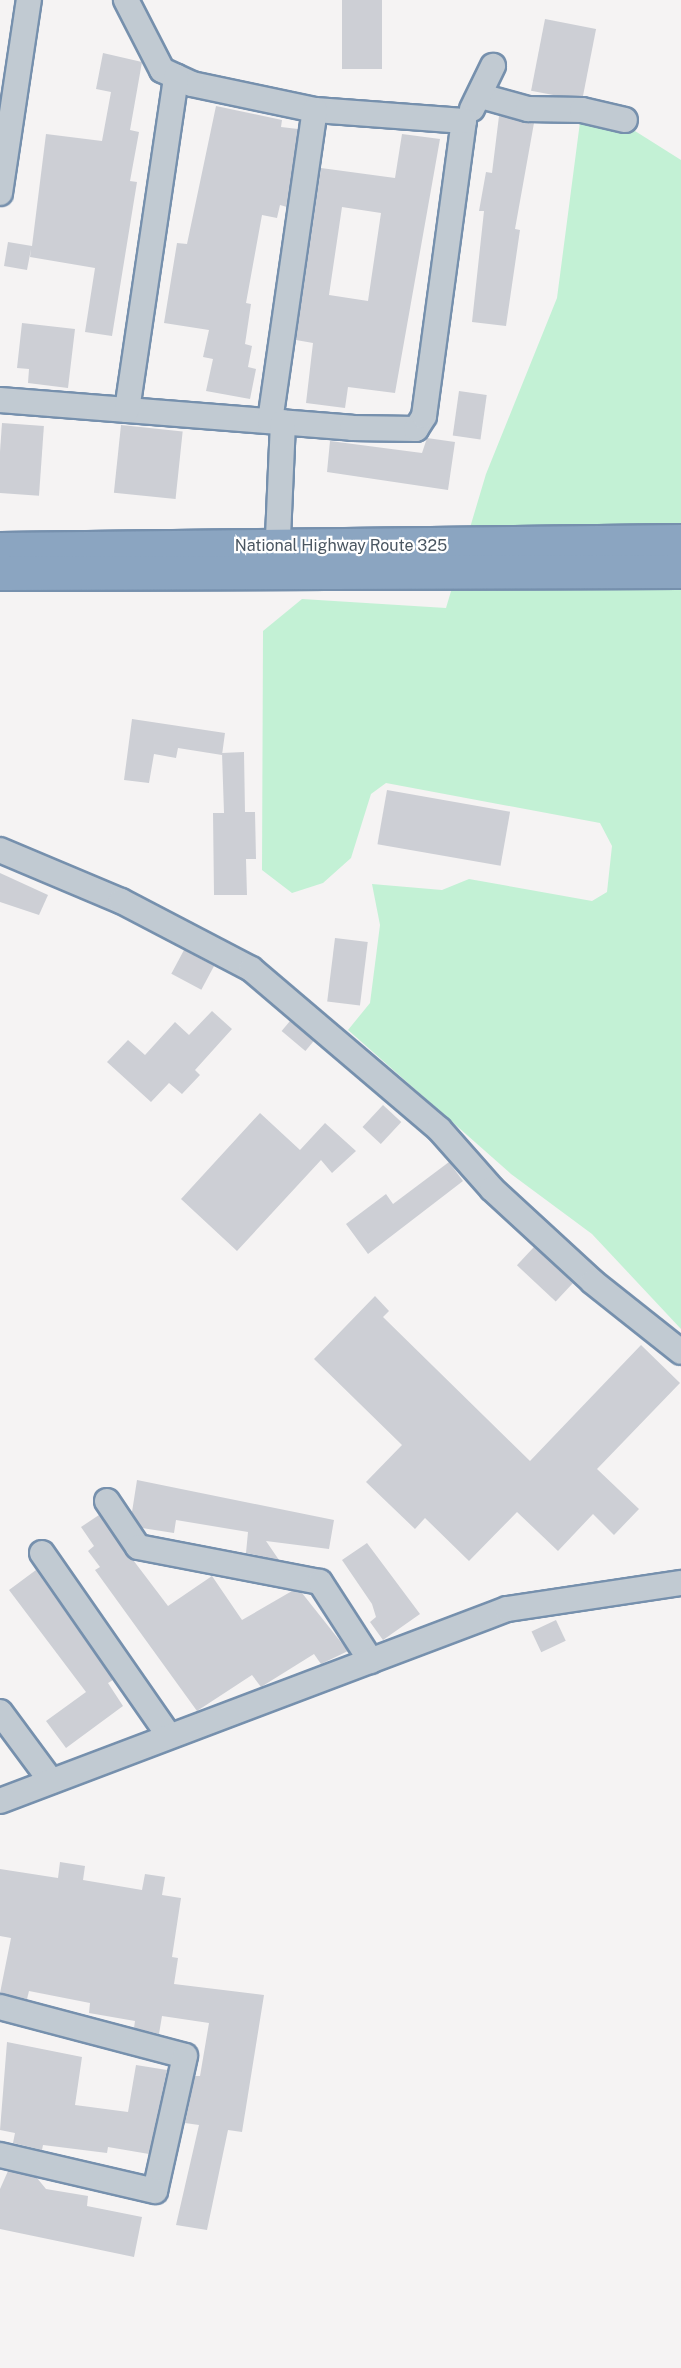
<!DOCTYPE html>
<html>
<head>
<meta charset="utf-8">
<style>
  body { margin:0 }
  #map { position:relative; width:681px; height:2368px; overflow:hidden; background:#f5f3f3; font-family:"Public Sans",sans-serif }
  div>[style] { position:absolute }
  .green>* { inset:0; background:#c3f1d5 }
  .building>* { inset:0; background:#cdcfd5; transform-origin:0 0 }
  .roads { filter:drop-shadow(2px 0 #7690ad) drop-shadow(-2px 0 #7690ad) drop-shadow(0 2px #7690ad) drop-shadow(0 -2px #7690ad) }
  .street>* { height:24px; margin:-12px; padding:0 12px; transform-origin:12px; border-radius:12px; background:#c1cad2 }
  .highway>* { height:33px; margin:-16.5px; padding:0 16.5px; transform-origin:16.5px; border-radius:16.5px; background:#8ba5c1 }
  span { translate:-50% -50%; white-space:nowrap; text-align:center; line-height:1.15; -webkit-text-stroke:4.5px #fff; paint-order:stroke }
  .street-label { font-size:16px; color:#4a5661 }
</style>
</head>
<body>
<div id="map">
  <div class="green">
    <i style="clip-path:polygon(580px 122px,635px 131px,681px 160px,681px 1329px,592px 1234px,511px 1174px,348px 1030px,370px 1003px,380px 925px,372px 884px,442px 890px,469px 879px,592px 901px,607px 892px,612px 846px,600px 823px,386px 783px,371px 794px,351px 858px,323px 883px,292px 893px,262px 870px,263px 631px,302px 599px,446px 608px,486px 474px,557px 298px)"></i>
  </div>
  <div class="building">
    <i style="left:342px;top:0;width:40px;height:69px"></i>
    <i style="left:545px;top:19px;width:52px;height:73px;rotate:11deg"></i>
    <i style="clip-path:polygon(103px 53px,142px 62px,130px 130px,139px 132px,130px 181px,137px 182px,112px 336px,85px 332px,95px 268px,30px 257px,31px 249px,27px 270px,4px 266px,8px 242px,32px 246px,46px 134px,102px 141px,111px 92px,96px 89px)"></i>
    <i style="clip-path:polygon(216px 106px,282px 120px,281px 127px,298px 129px,287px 207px,280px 205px,277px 218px,262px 215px,246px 303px,251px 304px,245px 344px,252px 346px,248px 367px,256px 369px,250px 399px,206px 391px,213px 359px,203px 357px,209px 330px,164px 323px,177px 243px,187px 244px)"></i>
    <i style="clip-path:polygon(499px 116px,534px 123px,515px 229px,520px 230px,506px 326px,472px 322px,484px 211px,479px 211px,486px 172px,492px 173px)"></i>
    <i style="clip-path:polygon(evenodd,402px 134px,440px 139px,395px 393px,348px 387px,345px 408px,306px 403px,313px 343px,296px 340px,321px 168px,395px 178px,402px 134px,342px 207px,381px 213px,368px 301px,329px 295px,342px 207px)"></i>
    <i style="clip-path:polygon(22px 323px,75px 329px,68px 388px,28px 383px,29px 369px,17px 368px)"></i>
    <i style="left:459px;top:391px;width:28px;height:45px;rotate:8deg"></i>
    <i style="left:2px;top:423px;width:42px;height:70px;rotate:4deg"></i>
    <i style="left:121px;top:425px;width:62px;height:68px;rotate:6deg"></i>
    <i style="clip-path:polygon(427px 438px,455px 442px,448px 490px,327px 472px,330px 441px,422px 453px)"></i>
    <i style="clip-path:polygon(132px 719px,225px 733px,222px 755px,178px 748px,176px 758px,154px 754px,149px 783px,124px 780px)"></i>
    <i style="clip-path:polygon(244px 752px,245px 812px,255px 812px,256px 859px,246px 859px,247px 895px,214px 895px,213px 813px,224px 813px,222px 753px)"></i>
    <i style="left:387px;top:790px;width:125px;height:55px;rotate:10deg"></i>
    <i style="clip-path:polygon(0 873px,48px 895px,39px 915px,0 902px)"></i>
    <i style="left:335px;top:938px;width:33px;height:64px;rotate:7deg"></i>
    <i style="left:184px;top:950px;width:34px;height:27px;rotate:28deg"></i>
    <i style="clip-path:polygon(212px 1011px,232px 1029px,195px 1070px,200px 1075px,182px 1094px,169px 1083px,151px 1102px,107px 1062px,128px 1040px,145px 1055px,175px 1022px,189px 1035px)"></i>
    <i style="left:290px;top:1021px;width:31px;height:13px;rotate:40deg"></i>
    <i style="left:383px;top:1105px;width:25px;height:30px;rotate:43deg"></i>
    <i style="clip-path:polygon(260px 1113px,300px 1150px,325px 1123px,356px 1151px,332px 1173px,321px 1160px,237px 1251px,181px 1199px)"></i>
    <i style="clip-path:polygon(449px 1162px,463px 1181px,368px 1254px,346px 1224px,386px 1194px,393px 1204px)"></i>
    <i style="left:534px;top:1247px;width:53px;height:25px;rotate:43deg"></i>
    <i style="clip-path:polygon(375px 1296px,389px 1311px,383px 1317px,530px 1461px,641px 1345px,680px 1383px,597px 1469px,639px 1509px,614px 1535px,593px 1514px,558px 1551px,517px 1512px,469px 1561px,425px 1518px,415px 1529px,366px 1482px,402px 1445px,314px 1359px)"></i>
    <i style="clip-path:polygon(137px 1480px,334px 1520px,329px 1549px,266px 1541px,279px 1560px,246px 1553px,248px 1532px,176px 1520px,174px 1533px,142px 1528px,132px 1512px)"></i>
    <i style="clip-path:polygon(99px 1515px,168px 1606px,212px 1576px,242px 1620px,292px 1591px,302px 1593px,348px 1651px,321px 1664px,314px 1654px,261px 1687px,252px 1675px,197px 1711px,95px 1570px,100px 1567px,88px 1551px,94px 1546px,81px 1527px)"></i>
    <i style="clip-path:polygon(367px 1543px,420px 1614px,383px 1640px,370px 1622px,376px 1617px,372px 1604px,342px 1560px)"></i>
    <i style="clip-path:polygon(36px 1570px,113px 1680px,108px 1683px,123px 1706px,66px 1748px,46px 1721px,86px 1692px,9px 1590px)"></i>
    <i style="left:556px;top:1620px;width:23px;height:27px;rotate:65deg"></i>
    <i style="clip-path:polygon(60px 1862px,85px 1866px,83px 1880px,142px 1890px,145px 1874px,165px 1877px,162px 1895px,181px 1898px,172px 1957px,178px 1958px,174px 1984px,264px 1995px,242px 2132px,228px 2130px,207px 2230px,176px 2225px,199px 2125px,185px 2123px,195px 2076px,200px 2076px,209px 2023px,162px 2016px,159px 2034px,134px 2028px,135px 2021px,89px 2013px,90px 2003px,29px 1991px,27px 1999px,0 1993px,11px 1938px,0 1936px,0 1869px,58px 1878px)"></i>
    <i style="clip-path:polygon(7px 2042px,82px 2057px,75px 2105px,128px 2112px,136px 2065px,167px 2070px,149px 2154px,108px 2147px,107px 2153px,43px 2145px,42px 2150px,13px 2143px,15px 2133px,0 2130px)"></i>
    <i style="clip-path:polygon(8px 2171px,37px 2178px,46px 2189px,88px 2196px,87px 2206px,142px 2217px,134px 2257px,0 2229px,0 2189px)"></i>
  </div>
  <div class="roads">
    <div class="street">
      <i style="left:481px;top:96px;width:49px;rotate:15.5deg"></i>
      <i style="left:528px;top:109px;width:54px;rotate:1.1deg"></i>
      <i style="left:582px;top:110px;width:44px;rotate:13.1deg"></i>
      <i style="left:472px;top:109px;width:48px;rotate:-64deg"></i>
      <i style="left:0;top:193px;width:195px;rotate:-81.5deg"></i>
      <i style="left:0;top:400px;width:353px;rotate:4.5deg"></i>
      <i style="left:352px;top:428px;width:64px;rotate:0.9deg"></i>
      <i style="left:416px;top:429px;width:15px;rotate:-58deg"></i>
      <i style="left:424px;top:416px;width:298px;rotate:-82.3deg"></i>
      <i style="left:464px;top:121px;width:149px;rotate:-175.8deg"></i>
      <i style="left:315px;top:110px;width:126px;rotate:-168.1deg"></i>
      <i style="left:192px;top:84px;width:33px;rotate:-155deg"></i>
      <i style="left:162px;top:70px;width:79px;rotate:-117.2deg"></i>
      <i style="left:127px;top:410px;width:337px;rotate:-81.6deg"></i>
      <i style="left:270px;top:421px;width:314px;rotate:-81.8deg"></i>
      <i style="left:277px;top:560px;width:138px;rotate:-87.5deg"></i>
      <i style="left:0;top:850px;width:131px;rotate:22.9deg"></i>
      <i style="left:121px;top:901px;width:147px;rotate:27.6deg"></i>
      <i style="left:251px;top:969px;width:247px;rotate:40.4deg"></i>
      <i style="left:439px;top:1129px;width:80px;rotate:48.5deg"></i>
      <i style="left:492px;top:1189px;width:137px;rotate:42.6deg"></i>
      <i style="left:593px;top:1282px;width:112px;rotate:38.5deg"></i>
      <i style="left:107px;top:1501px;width:55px;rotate:56deg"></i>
      <i style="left:138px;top:1547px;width:185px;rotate:10.9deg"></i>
      <i style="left:320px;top:1582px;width:94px;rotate:57.2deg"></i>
      <i style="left:42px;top:1553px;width:221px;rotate:55.2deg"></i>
      <i style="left:0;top:1712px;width:86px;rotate:53.5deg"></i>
      <i style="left:0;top:1801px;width:542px;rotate:-20.74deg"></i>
      <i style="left:507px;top:1609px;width:176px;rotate:-8.5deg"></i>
      <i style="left:0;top:2007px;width:191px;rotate:14.8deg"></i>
      <i style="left:185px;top:2056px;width:138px;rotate:102.5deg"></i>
      <i style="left:155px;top:2191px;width:159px;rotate:-166.9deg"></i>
    </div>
    <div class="highway">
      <i style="left:0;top:549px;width:681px;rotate:-0.67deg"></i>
      <i style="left:0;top:573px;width:681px;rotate:-0.17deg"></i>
    </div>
  </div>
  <div class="street-label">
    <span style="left:341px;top:546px">National Highway Route 325</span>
  </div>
</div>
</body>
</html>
